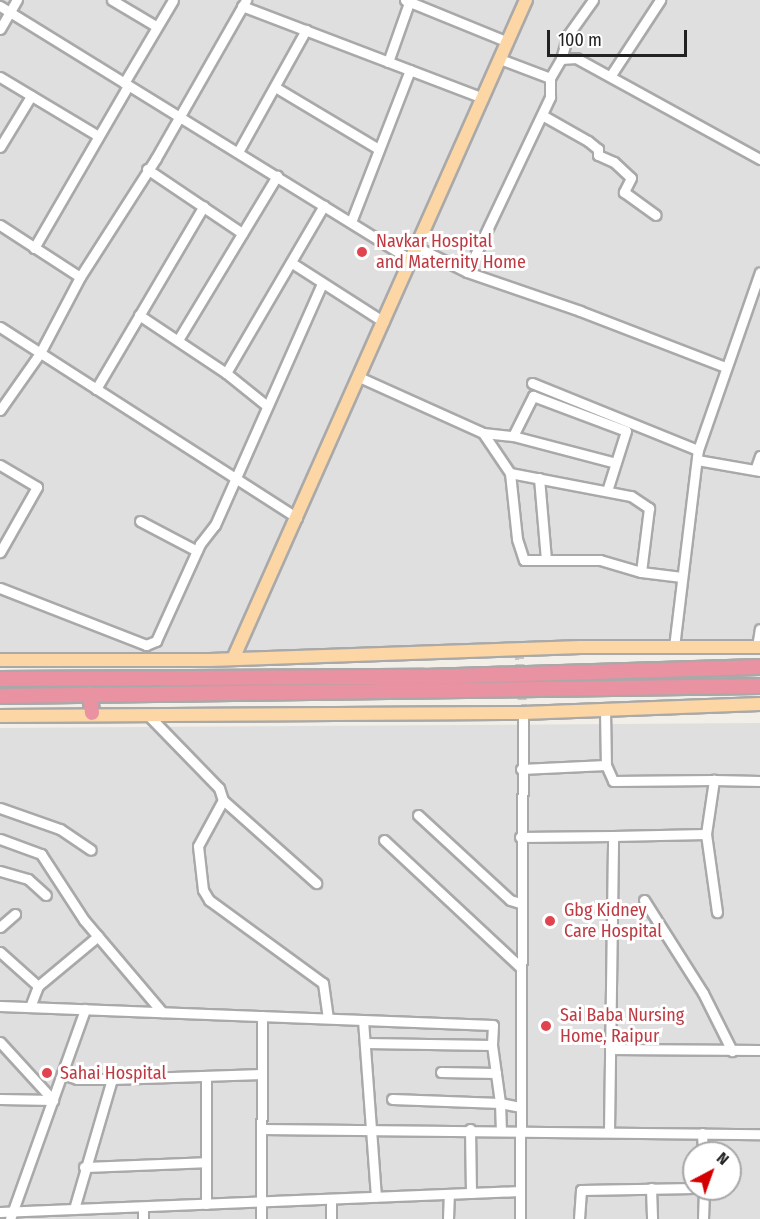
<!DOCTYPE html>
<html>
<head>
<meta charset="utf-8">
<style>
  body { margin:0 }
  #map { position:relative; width:760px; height:1219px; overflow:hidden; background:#f2efe9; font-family:"Fira Sans Condensed",sans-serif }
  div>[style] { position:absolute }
  .residential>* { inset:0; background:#e0dfdf; transform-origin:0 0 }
  .minor-tunnel>* { height:9px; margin-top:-4.5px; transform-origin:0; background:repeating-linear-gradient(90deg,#c8c6c1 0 9px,transparent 0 13.5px) }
  .roads { filter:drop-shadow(2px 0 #a9a9a9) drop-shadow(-2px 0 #a9a9a9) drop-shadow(0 2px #a9a9a9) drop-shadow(0 -2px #a9a9a9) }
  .minor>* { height:9px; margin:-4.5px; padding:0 4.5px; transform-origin:4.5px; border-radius:4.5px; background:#fff }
  .major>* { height:12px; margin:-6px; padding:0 6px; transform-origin:6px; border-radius:6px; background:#fcd6a4 }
  .highway>* { height:14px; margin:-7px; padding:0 7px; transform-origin:7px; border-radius:7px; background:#e892a2 }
  .dots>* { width:16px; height:16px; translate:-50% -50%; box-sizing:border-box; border:3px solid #fff; border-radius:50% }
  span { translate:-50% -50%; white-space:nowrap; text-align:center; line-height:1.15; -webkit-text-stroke:6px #fff; paint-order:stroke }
  .health-label { font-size:18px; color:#be3a42 }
  .left { translate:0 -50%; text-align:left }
  .north { position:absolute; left:682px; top:1141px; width:60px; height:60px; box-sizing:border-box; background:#fff; border:2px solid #a7a7a7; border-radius:50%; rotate:41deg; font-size:16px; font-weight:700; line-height:24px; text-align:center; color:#222 }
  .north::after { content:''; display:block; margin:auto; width:21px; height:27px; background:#d40000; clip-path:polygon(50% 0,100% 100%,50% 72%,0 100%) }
  .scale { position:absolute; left:547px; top:30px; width:140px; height:27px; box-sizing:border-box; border:3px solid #222; border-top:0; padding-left:8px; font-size:18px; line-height:21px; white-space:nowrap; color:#222; -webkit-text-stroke:4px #fff; paint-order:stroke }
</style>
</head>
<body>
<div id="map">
  <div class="residential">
    <i style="left:0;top:0;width:760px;height:655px"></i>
    <i style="clip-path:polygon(evenodd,760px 723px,760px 1219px,0 1219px,0 728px,760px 723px,694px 1153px,730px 1153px,730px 1189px,694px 1189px,694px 1153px)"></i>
  </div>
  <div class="minor-tunnel">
    <i style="left:519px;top:650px;width:63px;rotate:86.4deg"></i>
  </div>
  <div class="roads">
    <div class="minor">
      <i style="left:112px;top:0;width:51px;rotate:30.6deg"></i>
      <i style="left:405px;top:0;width:111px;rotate:22.2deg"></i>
      <i style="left:0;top:6px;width:483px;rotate:31.7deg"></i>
      <i style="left:242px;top:6px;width:258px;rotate:20.9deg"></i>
      <i style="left:0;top:29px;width:34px;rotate:-60deg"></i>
      <i style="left:500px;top:59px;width:53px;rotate:20.8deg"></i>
      <i style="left:550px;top:78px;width:22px;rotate:-60deg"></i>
      <i style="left:561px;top:59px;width:15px;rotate:-4deg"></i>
      <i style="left:576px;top:58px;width:210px;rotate:28.8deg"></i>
      <i style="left:561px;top:59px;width:25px;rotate:-74deg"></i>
      <i style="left:568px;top:35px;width:43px;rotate:-54.5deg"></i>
      <i style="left:388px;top:62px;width:66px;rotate:-70.5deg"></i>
      <i style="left:611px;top:75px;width:90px;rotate:-56.8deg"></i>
      <i style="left:0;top:77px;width:114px;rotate:31deg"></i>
      <i style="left:124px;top:83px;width:96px;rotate:-59.4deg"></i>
      <i style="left:275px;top:87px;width:119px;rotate:30.9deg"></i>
      <i style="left:542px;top:115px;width:53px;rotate:29.5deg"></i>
      <i style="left:588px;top:141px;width:13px;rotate:39deg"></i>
      <i style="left:598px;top:149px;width:6px;rotate:90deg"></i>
      <i style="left:598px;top:155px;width:17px;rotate:24deg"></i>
      <i style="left:614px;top:162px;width:23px;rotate:43deg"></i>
      <i style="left:631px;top:178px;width:16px;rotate:117deg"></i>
      <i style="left:624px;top:192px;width:39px;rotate:36deg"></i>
      <i style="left:0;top:147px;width:60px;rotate:-58.7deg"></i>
      <i style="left:238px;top:152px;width:140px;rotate:-60.9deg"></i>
      <i style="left:147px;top:169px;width:115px;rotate:34deg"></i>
      <i style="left:351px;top:222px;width:163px;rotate:-68.8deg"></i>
      <i style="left:0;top:225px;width:95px;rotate:33deg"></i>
      <i style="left:417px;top:247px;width:56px;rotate:26.6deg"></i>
      <i style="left:467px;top:272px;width:120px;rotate:19deg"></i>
      <i style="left:580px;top:311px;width:155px;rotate:21.1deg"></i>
      <i style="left:34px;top:248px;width:187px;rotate:-59.9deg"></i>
      <i style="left:292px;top:263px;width:109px;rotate:32.7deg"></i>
      <i style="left:467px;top:272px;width:194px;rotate:-64.6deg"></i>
      <i style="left:550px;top:97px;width:19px;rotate:-90deg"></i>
      <i style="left:139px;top:315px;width:105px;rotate:33.7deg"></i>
      <i style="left:226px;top:373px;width:51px;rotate:38.7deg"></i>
      <i style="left:0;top:327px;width:353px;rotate:32.7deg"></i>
      <i style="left:178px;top:340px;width:192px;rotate:-58.9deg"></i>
      <i style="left:226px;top:373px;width:194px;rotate:-59.7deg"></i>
      <i style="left:359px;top:377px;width:136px;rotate:24.3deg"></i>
      <i style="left:483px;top:433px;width:48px;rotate:56deg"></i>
      <i style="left:510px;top:473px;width:66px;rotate:83.9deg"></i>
      <i style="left:517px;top:539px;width:22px;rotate:72deg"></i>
      <i style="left:524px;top:560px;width:76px"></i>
      <i style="left:600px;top:560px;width:43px;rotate:16.3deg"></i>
      <i style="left:641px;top:572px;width:41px;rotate:7deg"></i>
      <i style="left:532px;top:383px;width:179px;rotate:22deg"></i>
      <i style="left:96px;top:389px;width:212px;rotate:-59.5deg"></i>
      <i style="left:0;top:410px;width:70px;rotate:-54.9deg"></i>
      <i style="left:40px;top:353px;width:86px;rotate:-62.2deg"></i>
      <i style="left:80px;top:277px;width:141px;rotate:-57.4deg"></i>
      <i style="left:156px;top:158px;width:182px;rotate:-60.3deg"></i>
      <i style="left:483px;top:433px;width:30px;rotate:6deg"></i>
      <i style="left:513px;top:436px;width:45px;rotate:-63.4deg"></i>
      <i style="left:533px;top:396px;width:99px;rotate:20.6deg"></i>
      <i style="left:626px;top:431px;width:63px;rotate:107.6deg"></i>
      <i style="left:513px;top:436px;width:106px;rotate:14.7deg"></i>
      <i style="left:697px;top:460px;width:64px;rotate:9.9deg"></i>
      <i style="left:0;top:465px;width:43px;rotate:30.7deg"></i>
      <i style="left:37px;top:487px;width:75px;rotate:119.6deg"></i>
      <i style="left:755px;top:470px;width:15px;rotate:-70deg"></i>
      <i style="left:510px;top:473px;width:123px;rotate:10.8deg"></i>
      <i style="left:631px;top:496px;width:22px;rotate:34deg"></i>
      <i style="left:649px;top:508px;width:64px;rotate:97.1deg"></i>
      <i style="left:539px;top:478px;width:82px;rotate:85.1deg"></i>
      <i style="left:140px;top:521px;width:64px;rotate:27.8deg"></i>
      <i style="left:0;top:588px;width:157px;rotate:21.3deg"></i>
      <i style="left:146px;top:645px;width:11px;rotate:-22deg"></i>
      <i style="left:156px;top:641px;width:107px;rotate:-65.6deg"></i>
      <i style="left:200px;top:544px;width:24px;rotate:-52deg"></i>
      <i style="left:215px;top:525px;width:264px;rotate:-66.1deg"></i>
      <i style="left:674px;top:647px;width:198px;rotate:-83.1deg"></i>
      <i style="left:698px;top:450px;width:188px;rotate:-70.8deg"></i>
      <i style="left:757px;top:647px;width:18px;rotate:-81deg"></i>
      <i style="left:605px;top:710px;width:55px;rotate:89deg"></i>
      <i style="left:606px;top:765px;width:17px;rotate:66deg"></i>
      <i style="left:613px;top:781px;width:101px;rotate:-0.6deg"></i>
      <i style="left:147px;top:714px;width:103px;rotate:45.8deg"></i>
      <i style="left:219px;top:788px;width:13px;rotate:72deg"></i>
      <i style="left:223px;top:800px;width:125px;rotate:41.7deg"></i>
      <i style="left:521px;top:769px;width:85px;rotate:-2.7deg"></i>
      <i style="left:223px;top:800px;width:52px;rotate:118.5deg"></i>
      <i style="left:198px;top:846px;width:44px;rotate:83.5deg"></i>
      <i style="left:203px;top:890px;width:12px;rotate:59deg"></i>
      <i style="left:209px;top:900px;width:141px;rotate:36.1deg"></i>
      <i style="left:323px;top:983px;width:35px;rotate:82deg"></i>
      <i style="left:0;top:808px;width:64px;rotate:19.3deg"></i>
      <i style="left:60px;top:829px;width:37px;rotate:34deg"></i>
      <i style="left:418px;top:815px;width:125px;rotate:42.7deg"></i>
      <i style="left:510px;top:900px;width:10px;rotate:17deg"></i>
      <i style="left:706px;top:834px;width:55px;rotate:-81.6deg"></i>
      <i style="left:714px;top:780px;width:46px;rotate:1.2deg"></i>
      <i style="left:520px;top:837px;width:93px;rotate:-0.6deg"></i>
      <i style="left:0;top:839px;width:44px;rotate:20.1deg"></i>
      <i style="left:41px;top:854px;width:79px;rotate:56.9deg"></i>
      <i style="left:84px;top:920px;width:121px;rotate:49.7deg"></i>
      <i style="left:384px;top:840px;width:186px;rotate:43deg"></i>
      <i style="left:0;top:871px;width:29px;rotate:16deg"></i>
      <i style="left:28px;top:879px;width:24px;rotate:42deg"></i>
      <i style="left:644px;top:900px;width:110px;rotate:57.6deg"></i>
      <i style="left:703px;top:993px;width:65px;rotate:63.4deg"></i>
      <i style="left:0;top:927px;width:20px;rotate:-41deg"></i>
      <i style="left:0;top:952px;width:51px;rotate:41.8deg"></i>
      <i style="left:0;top:1006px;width:493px;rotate:2.2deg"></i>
      <i style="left:493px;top:1025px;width:20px;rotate:93deg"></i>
      <i style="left:492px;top:1045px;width:127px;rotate:-179.1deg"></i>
      <i style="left:30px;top:1007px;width:22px;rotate:-69deg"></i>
      <i style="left:38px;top:986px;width:78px;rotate:-39.8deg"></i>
      <i style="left:363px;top:1020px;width:177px;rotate:85.8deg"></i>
      <i style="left:0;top:1042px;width:79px;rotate:47.6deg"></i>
      <i style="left:53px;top:1100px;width:53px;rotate:-178.9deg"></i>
      <i style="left:492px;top:1045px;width:59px;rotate:82.1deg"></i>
      <i style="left:500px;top:1103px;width:20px;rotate:11deg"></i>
      <i style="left:610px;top:1049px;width:150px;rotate:0.4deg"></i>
      <i style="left:441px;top:1072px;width:55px;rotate:1deg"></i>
      <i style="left:62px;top:1074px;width:16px;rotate:18deg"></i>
      <i style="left:77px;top:1079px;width:35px"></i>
      <i style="left:112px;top:1079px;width:150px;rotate:-1.9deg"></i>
      <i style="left:206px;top:1076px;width:128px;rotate:90deg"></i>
      <i style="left:392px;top:1099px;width:108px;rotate:2.1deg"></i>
      <i style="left:500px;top:1103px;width:25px;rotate:88deg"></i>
      <i style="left:262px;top:1129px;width:498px;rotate:0.6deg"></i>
      <i style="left:470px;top:1129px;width:64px;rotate:89.1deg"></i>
      <i style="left:609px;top:1131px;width:295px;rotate:-89.2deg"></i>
      <i style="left:613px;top:836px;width:93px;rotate:-1.2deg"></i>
      <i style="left:706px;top:834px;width:79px;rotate:82deg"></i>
      <i style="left:702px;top:1133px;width:20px;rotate:87deg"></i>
      <i style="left:84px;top:1167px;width:122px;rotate:-2.3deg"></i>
      <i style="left:651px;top:1188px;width:31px;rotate:88deg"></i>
      <i style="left:331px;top:1199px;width:20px;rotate:90deg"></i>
      <i style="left:74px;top:1209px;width:135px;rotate:-73.7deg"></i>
      <i style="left:0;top:1212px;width:520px;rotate:-2.31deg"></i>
      <i style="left:10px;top:1219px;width:223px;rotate:-70.3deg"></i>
      <i style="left:143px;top:1219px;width:12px;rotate:-90deg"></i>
      <i style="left:261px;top:1219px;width:203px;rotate:-89.7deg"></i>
      <i style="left:448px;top:1219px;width:25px;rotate:-88deg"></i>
      <i style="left:520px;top:1219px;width:506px;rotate:-89.66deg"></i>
      <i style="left:579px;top:1219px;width:29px;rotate:-86deg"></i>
      <i style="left:581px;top:1190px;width:113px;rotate:-1deg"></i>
      <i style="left:703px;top:1219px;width:30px;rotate:-88deg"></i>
    </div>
    <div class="major">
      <i style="left:233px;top:659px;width:721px;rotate:-66.03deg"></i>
      <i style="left:0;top:660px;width:210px"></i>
      <i style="left:210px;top:660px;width:371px;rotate:-2deg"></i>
      <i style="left:581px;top:647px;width:179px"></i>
      <i style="left:0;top:716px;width:523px;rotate:-0.33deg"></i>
      <i style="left:523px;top:713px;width:237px;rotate:-2.2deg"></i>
    </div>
    <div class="highway">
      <i style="left:0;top:679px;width:424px;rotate:-0.3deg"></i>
      <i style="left:424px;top:677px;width:336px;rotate:-1.7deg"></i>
      <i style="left:90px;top:694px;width:19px;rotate:84deg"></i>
      <i style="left:0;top:696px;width:760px;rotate:-0.75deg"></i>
    </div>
  </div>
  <div class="dots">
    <i style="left:362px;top:252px;background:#e0444e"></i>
    <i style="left:550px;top:921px;background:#e0444e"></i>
    <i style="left:546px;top:1026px;background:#e0444e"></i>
    <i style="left:47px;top:1073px;background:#e0444e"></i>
  </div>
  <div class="health-label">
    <span class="left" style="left:376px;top:252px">Navkar Hospital<br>and Maternity Home</span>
    <span class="left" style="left:564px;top:921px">Gbg Kidney<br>Care Hospital</span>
    <span class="left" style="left:560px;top:1026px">Sai Baba Nursing<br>Home, Raipur</span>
    <span class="left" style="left:60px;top:1073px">Sahai Hospital</span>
  </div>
  <div class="north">N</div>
  <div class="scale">100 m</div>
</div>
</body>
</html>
